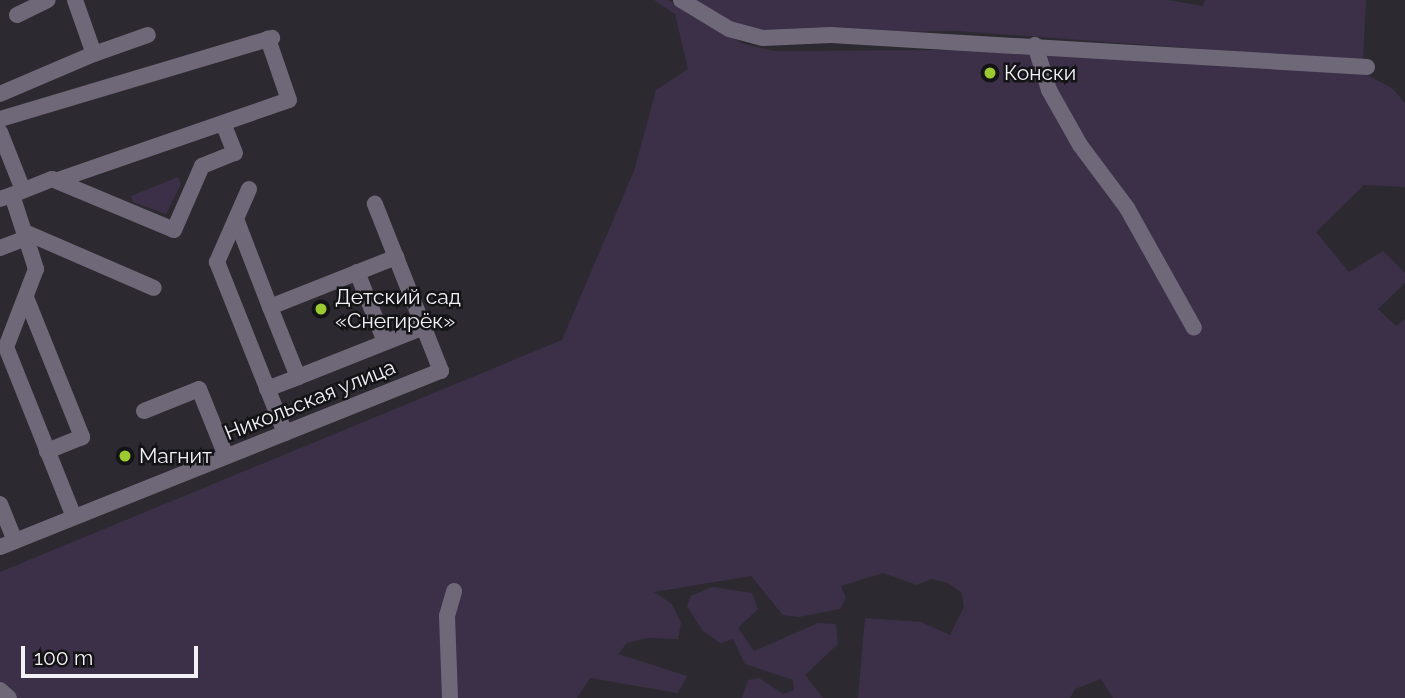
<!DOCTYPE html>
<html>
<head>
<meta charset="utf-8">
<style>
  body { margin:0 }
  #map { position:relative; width:1405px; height:698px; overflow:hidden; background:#2c2a30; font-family:Raleway,sans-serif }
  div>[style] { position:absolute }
  .green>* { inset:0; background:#3b3048 }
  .minor>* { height:16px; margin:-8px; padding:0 8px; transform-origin:8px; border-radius:8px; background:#6f6879 }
  .dots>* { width:19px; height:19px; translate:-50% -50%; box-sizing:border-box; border:4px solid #141316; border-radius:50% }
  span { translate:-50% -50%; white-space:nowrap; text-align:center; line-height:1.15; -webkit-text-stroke:5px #141316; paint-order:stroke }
  .poi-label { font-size:21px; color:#f2f1f5 }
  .left { translate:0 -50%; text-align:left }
  .street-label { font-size:21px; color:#f2f1f5 }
  .scale { position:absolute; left:21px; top:646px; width:177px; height:32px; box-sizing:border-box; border:4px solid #f2f1f5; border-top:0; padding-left:9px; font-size:21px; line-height:24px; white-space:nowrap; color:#f2f1f5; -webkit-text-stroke:5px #141316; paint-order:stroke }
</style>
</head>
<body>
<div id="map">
  <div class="green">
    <i style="clip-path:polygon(654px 0,668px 0,744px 44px,774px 51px,955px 50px,1363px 73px,1392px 88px,1405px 103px,1405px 187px,1364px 185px,1316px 232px,1349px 272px,1383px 251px,1405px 273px,1405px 283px,1378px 309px,1396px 326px,1405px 319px,1405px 698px,1113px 698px,1101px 679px,1075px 689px,1070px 698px,858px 698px,865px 618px,921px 622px,950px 635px,964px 607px,962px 593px,948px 583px,931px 579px,917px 585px,883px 573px,841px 586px,846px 598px,840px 609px,799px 617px,783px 615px,751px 576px,654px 592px,672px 604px,681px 623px,678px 639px,647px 638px,627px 643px,618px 654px,687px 676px,678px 693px,590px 678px,577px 698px,0 698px,0 572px,562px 340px,634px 171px,656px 90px,688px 69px,675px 14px)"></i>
    <i style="clip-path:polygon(693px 0,1167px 0,1203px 6px,1205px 0,1366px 0,1363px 61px,957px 31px,753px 34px)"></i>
    <i style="clip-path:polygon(178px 177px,181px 184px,166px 214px,133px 202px,131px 196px)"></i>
    <i style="clip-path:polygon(712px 587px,752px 593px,758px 609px,738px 628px,754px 651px,818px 623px,836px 624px,838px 644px,805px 675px,823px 698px,742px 698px,748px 680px,759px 678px,783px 694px,794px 690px,793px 680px,745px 664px,733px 639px,720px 643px,702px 630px,687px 606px,691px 596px)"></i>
  </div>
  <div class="minor">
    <i style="left:681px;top:0;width:56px;rotate:31.1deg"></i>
    <i style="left:729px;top:29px;width:35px;rotate:15deg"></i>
    <i style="left:763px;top:38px;width:68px;rotate:-2.5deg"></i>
    <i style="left:831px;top:35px;width:537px;rotate:3.42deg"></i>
    <i style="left:17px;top:15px;width:34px;rotate:-26deg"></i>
    <i style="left:1035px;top:45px;width:47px;rotate:72.7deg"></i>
    <i style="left:1049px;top:90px;width:63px;rotate:60.6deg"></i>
    <i style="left:1080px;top:145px;width:79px;rotate:53.3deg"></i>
    <i style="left:1127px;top:208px;width:137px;rotate:60.8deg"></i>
    <i style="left:94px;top:54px;width:57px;rotate:-19.4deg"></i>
    <i style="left:0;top:94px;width:102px;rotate:-23.1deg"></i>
    <i style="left:94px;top:54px;width:57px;rotate:-109.4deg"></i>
    <i style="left:0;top:119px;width:284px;rotate:-16.6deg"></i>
    <i style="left:0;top:132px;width:62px;rotate:68.4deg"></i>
    <i style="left:58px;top:180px;width:244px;rotate:-19.1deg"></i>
    <i style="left:289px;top:100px;width:65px;rotate:-109deg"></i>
    <i style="left:249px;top:189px;width:80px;rotate:113.7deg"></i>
    <i style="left:217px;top:262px;width:184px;rotate:68.3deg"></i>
    <i style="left:12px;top:195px;width:43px;rotate:-21.8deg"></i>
    <i style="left:52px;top:179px;width:132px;rotate:22.7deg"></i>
    <i style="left:174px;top:230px;width:70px;rotate:-66.4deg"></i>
    <i style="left:202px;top:166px;width:35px;rotate:-22deg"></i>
    <i style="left:235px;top:153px;width:32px;rotate:-112deg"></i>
    <i style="left:0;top:199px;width:13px;rotate:-18deg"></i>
    <i style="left:12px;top:195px;width:78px;rotate:72deg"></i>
    <i style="left:36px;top:269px;width:84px;rotate:111deg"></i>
    <i style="left:6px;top:347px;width:183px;rotate:68.2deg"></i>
    <i style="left:236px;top:219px;width:94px;rotate:68.9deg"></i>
    <i style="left:27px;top:233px;width:138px;rotate:23.4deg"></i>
    <i style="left:0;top:248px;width:31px;rotate:-21deg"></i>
    <i style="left:357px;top:272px;width:75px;rotate:68.2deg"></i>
    <i style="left:27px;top:300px;width:148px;rotate:68.1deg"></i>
    <i style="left:82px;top:437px;width:38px;rotate:158deg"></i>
    <i style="left:298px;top:377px;width:136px;rotate:-21.6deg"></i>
    <i style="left:267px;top:389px;width:33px;rotate:-21deg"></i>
    <i style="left:298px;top:377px;width:75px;rotate:-111.8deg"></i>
    <i style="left:270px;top:307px;width:136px;rotate:-21.6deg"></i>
    <i style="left:144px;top:411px;width:59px;rotate:-21.8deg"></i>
    <i style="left:199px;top:389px;width:72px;rotate:68.1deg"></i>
    <i style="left:0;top:504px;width:40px;rotate:68deg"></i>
    <i style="left:0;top:547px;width:475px;rotate:-21.8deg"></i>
    <i style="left:441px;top:371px;width:180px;rotate:-111.6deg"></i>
    <i style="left:0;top:690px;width:12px;rotate:42deg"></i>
    <i style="left:450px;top:698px;width:82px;rotate:-92.1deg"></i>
    <i style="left:447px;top:616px;width:26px;rotate:-74deg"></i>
  </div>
  <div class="dots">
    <i style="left:990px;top:73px;background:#9cca31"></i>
    <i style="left:321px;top:309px;background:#9cca31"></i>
    <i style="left:125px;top:456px;background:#9cca31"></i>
  </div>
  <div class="poi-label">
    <span class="left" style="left:1004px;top:73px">Конски</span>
    <span class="left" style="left:335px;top:309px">Детский сад<br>«Снегирёк»</span>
    <span class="left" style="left:139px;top:456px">Магнит</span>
  </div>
  <div class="street-label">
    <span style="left:310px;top:400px;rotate:-22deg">Никольская улица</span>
  </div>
  <div class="scale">100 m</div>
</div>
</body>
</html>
